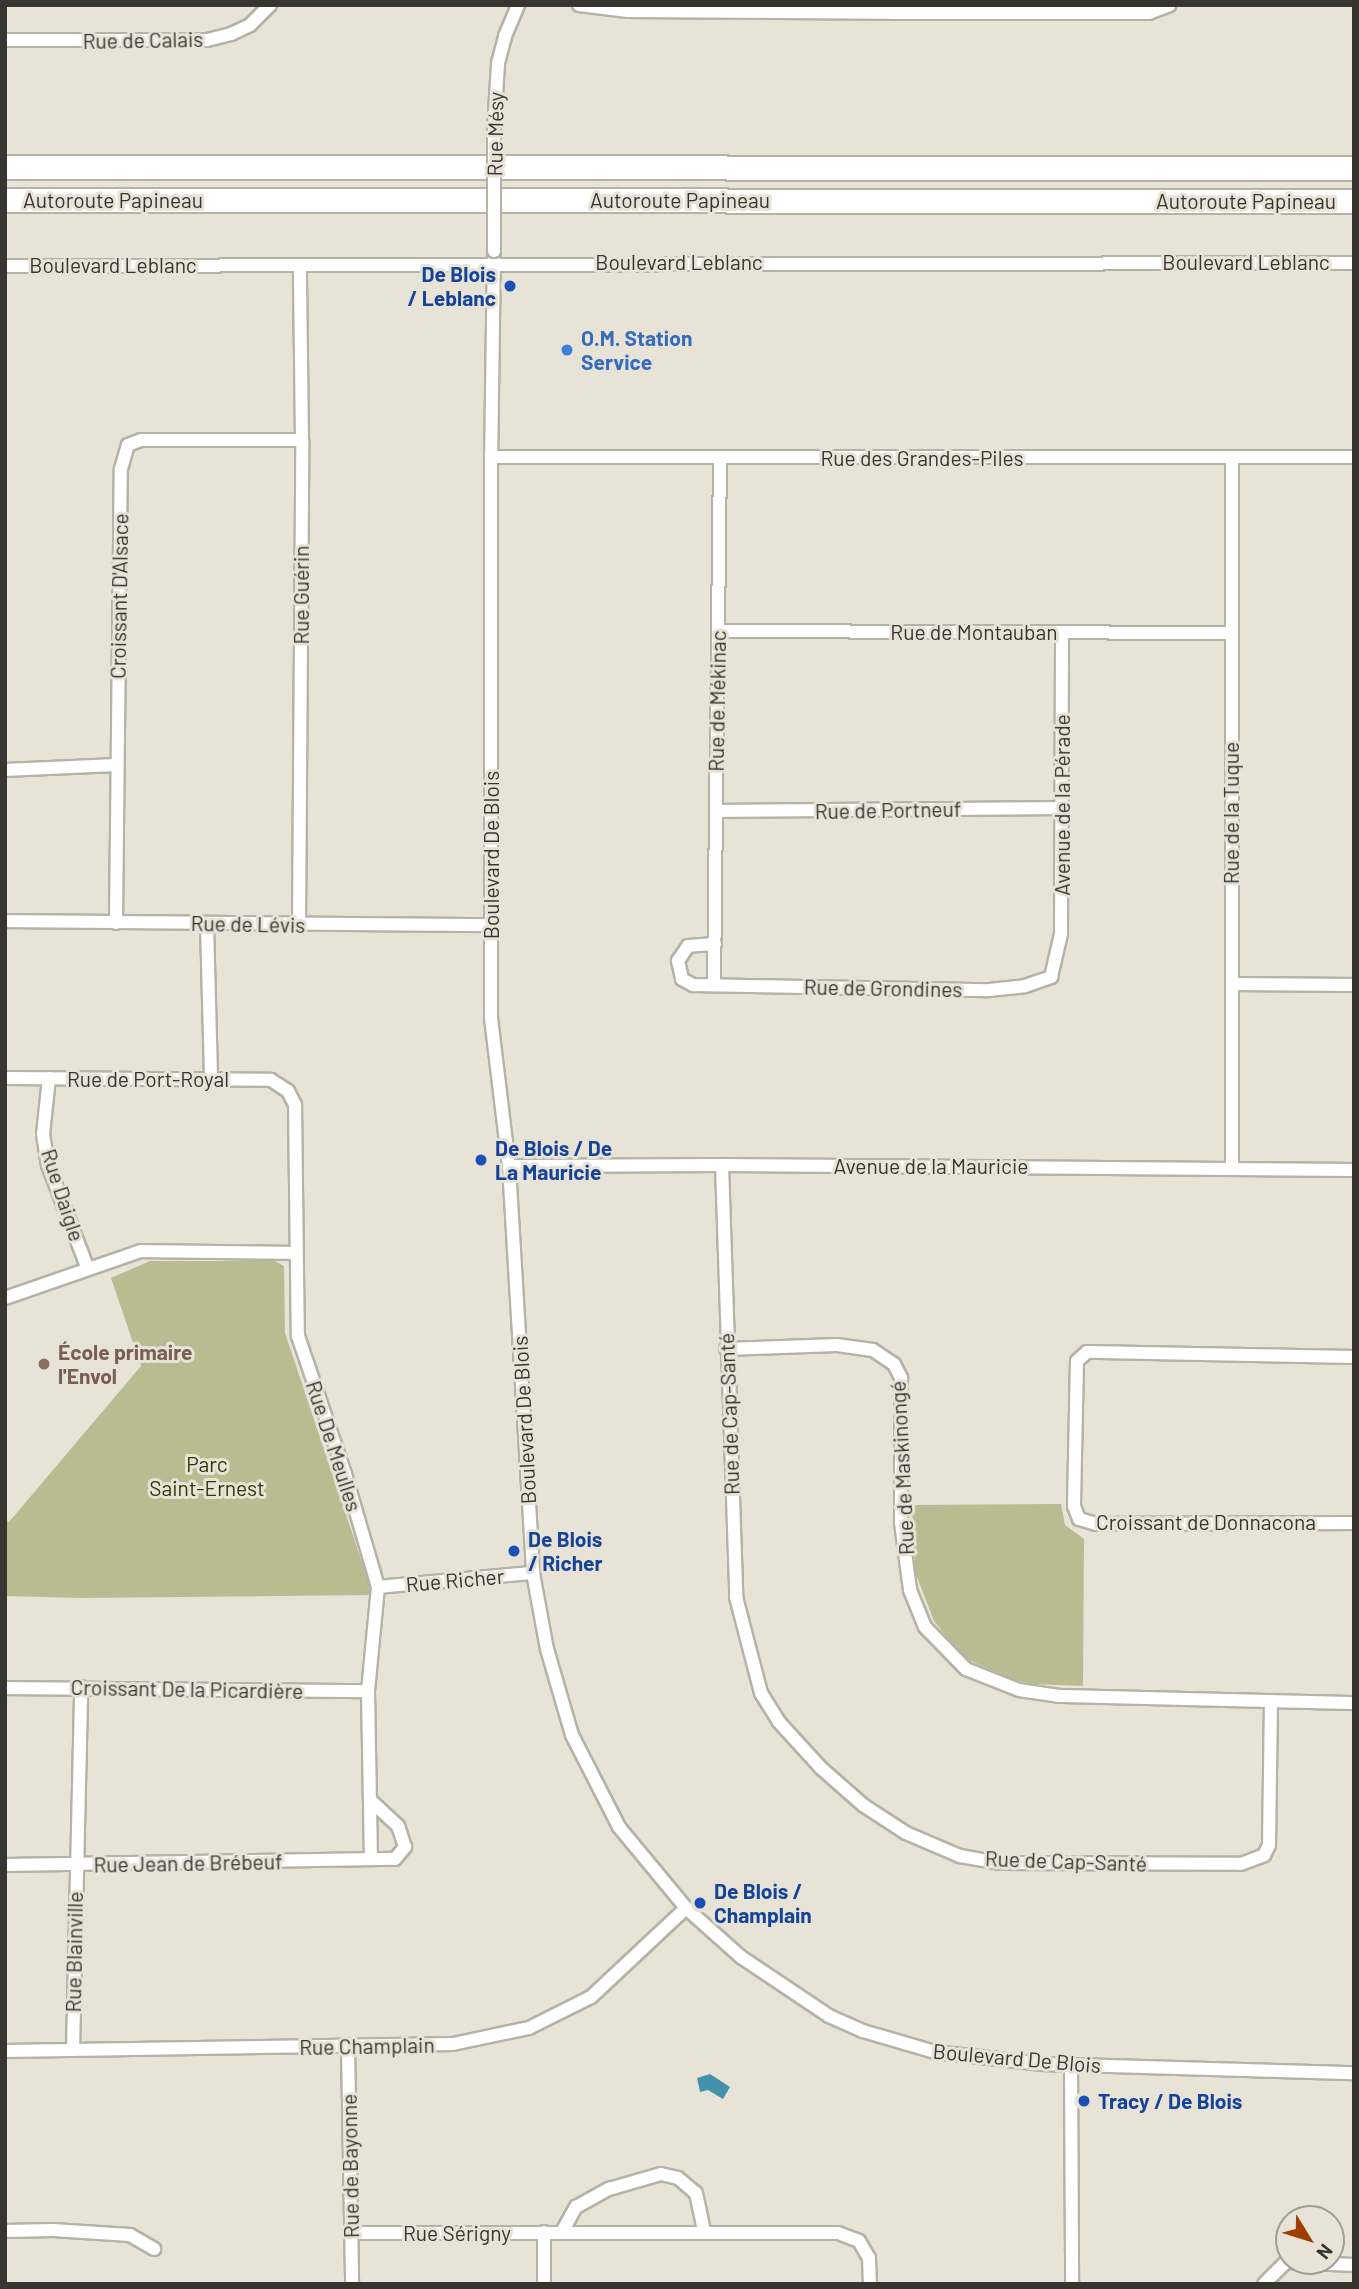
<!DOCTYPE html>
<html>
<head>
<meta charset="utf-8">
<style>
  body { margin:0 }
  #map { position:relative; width:1359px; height:2289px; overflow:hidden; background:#e7e3d7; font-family:Barlow,sans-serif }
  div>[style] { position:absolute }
  .green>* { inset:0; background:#b8bc90 }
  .water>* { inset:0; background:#4391ad }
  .roads { filter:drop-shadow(2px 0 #b5b2a6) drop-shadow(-2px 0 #b5b2a6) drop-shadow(0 2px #b5b2a6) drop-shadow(0 -2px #b5b2a6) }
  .minor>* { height:12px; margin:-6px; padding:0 6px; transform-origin:6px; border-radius:6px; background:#fff }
  .motorway>* { height:23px; margin:-11.5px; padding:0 11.5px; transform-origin:11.5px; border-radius:11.5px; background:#fff }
  .bridges { filter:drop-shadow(2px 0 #b5b2a6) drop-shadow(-2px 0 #b5b2a6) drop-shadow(0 2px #b5b2a6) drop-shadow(0 -2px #b5b2a6) }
  .minor-bridge>* { height:12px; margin:-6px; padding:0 6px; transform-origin:6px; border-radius:6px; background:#fff }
  .dots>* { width:19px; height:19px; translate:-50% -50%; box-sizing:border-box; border:4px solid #e7e3d7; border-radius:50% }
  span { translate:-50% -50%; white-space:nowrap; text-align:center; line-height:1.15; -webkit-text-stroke:6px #e7e3d7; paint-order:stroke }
  .street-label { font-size:21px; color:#373530 }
  .transit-label { font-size:21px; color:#164399; font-weight:700 }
  .right { translate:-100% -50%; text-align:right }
  .left { translate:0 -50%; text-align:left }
  .shop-label { font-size:21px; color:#366cbe; font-weight:700 }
  .education-label { font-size:21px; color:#785e54; font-weight:700 }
  .park-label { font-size:21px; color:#343702 }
  .frame { position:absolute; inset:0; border:7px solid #373530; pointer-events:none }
  .north { position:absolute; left:1275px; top:2205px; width:70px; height:70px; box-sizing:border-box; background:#e7e3d7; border:2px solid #a19d94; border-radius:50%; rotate:128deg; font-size:19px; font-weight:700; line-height:28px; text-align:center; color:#373530 }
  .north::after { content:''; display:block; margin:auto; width:24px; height:32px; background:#a03e00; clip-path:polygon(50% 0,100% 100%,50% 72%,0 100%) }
</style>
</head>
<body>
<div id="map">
  <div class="green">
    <i style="clip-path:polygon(150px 1261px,275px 1261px,284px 1266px,285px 1333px,373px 1595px,80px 1598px,5px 1596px,5px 1519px,9px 1522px,141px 1366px,111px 1278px)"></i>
    <i style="clip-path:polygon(1061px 1504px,1065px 1525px,1084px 1539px,1083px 1686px,1034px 1684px,1011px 1679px,971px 1661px,955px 1648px,934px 1621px,915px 1572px,912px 1505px)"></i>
  </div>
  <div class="water">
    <i style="clip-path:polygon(710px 2074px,730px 2087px,723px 2099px,708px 2090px,700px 2092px,697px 2078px)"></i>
  </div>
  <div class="roads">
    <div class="minor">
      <i style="left:579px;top:5px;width:49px;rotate:7deg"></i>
      <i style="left:628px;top:11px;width:264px;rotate:0.4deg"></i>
      <i style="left:892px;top:13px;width:257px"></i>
      <i style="left:1149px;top:13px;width:22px;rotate:-21deg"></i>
      <i style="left:5px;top:40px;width:202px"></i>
      <i style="left:207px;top:40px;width:25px;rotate:-14deg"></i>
      <i style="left:231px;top:34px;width:21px;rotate:-25deg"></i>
      <i style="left:250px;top:25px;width:28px;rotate:-45deg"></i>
      <i style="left:494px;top:129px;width:66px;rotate:-86.5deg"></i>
      <i style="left:498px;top:63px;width:28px;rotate:-75deg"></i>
      <i style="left:505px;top:36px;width:34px;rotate:-67deg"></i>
      <i style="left:494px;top:251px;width:206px;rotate:90.8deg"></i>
      <i style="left:491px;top:457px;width:561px;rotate:90deg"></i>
      <i style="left:491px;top:1018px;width:149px;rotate:83.1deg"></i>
      <i style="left:509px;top:1166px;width:408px;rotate:86.6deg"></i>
      <i style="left:533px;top:1573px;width:77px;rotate:79.6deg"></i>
      <i style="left:547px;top:1649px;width:90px;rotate:73.8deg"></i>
      <i style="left:572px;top:1735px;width:103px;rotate:62.9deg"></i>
      <i style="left:619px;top:1827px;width:105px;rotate:50.4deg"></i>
      <i style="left:686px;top:1908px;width:74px;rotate:41.7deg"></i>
      <i style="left:741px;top:1957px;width:106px;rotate:33.8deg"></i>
      <i style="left:829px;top:2016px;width:37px;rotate:24deg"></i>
      <i style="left:863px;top:2031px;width:75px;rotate:16.3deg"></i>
      <i style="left:935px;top:2052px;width:108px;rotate:6.4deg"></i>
      <i style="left:1042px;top:2064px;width:312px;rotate:1.7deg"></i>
      <i style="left:5px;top:266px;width:1349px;rotate:-0.13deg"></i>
      <i style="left:491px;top:457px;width:863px"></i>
      <i style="left:1232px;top:458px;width:711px;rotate:90deg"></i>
      <i style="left:718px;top:631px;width:512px;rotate:0.22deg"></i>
      <i style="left:5px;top:770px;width:111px;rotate:-2.6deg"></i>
      <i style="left:716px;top:811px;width:345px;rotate:-0.5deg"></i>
      <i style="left:5px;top:921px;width:486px;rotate:0.5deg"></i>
      <i style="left:116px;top:923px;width:454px;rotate:-89.4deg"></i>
      <i style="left:121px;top:469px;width:25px;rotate:-74deg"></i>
      <i style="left:128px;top:445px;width:14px;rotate:-21deg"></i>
      <i style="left:141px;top:440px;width:161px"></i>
      <i style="left:207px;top:924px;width:155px;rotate:88.5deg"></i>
      <i style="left:299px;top:925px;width:485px;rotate:-89.6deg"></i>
      <i style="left:302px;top:440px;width:175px;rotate:-90.7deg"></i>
      <i style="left:715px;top:944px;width:27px;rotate:176deg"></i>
      <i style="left:688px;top:946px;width:18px;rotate:124deg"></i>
      <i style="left:678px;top:961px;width:18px;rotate:77deg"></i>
      <i style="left:682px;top:979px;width:13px;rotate:29deg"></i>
      <i style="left:693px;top:985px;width:296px;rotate:1deg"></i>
      <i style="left:989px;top:990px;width:36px;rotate:-6deg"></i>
      <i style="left:1025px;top:986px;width:28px;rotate:-19deg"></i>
      <i style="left:1051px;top:977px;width:44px;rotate:-76.9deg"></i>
      <i style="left:1061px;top:934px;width:301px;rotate:-89.8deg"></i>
      <i style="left:714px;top:984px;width:526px;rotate:-89.35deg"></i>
      <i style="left:1232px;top:984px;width:122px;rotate:0.5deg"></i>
      <i style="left:5px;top:1078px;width:266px;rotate:0.4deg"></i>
      <i style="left:271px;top:1080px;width:20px;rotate:33deg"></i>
      <i style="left:288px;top:1091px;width:16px;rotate:63deg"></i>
      <i style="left:295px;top:1105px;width:231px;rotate:89.3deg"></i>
      <i style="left:298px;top:1336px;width:146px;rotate:71.2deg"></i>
      <i style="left:345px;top:1474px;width:118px;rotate:73.7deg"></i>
      <i style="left:378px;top:1587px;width:104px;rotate:95.5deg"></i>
      <i style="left:368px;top:1691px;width:167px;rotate:89deg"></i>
      <i style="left:49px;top:1078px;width:56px;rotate:96.1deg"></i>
      <i style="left:43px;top:1134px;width:31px;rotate:81deg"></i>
      <i style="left:48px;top:1165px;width:111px;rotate:69deg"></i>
      <i style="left:722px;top:1165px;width:432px;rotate:88.1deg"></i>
      <i style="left:736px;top:1597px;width:99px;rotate:75.4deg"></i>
      <i style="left:761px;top:1693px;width:34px;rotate:58deg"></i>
      <i style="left:779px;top:1722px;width:62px;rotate:47.6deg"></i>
      <i style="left:821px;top:1768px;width:56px;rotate:41.4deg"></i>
      <i style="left:863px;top:1805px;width:51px;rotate:33.1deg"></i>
      <i style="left:906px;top:1833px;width:59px;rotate:23.1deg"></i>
      <i style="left:960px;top:1856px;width:40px;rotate:10deg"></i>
      <i style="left:999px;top:1863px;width:242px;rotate:0.2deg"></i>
      <i style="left:1241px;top:1864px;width:25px;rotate:-21deg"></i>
      <i style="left:1264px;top:1855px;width:11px;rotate:-63deg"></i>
      <i style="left:1269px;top:1845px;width:143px;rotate:-89.2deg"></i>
      <i style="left:509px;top:1166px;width:213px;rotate:-0.3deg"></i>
      <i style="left:722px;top:1165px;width:632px;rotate:0.45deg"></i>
      <i style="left:5px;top:1298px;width:144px;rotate:-19.1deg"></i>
      <i style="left:141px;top:1251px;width:154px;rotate:0.7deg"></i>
      <i style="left:726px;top:1349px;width:111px;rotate:-2.1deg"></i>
      <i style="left:837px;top:1345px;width:36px;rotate:8deg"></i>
      <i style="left:873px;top:1350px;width:25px;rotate:34deg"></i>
      <i style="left:894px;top:1364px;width:16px;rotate:63deg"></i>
      <i style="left:901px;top:1378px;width:145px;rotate:90deg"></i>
      <i style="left:901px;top:1523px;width:68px;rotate:82.3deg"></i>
      <i style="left:910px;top:1590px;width:40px;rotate:68deg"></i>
      <i style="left:925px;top:1627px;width:59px;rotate:45.7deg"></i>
      <i style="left:966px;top:1669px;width:57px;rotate:21.6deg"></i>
      <i style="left:1019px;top:1690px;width:40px;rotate:8.5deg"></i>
      <i style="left:1059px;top:1696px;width:295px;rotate:1.4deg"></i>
      <i style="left:1354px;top:1357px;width:267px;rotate:-178.9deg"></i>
      <i style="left:1087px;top:1352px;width:13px;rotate:138deg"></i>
      <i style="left:1077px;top:1361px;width:145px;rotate:91.2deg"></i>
      <i style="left:1074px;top:1506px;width:14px;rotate:69deg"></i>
      <i style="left:1079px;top:1519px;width:18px;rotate:16deg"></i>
      <i style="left:1096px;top:1524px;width:258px;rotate:-0.2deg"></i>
      <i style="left:378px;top:1587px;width:156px;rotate:-5.2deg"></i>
      <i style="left:5px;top:1688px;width:363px;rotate:0.5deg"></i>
      <i style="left:5px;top:1865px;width:390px;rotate:-0.9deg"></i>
      <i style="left:395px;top:1859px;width:16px;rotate:-50deg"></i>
      <i style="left:405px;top:1847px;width:22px;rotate:-108deg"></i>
      <i style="left:398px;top:1826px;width:35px;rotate:-137deg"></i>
      <i style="left:348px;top:2047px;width:237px;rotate:89deg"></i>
      <i style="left:73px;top:2050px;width:363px;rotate:-88.7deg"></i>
      <i style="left:5px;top:2051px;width:448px;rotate:-0.9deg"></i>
      <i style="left:453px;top:2044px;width:78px;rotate:-11.9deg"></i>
      <i style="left:529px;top:2028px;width:69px;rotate:-26.6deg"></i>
      <i style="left:591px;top:1997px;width:130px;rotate:-43.1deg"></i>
      <i style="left:1071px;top:2066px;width:218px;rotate:89.7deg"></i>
      <i style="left:5px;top:2231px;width:48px;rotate:-1.2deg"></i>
      <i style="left:53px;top:2230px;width:77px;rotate:3.7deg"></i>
      <i style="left:130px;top:2235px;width:28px;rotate:30deg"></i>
      <i style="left:562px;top:2232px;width:29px;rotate:-61deg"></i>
      <i style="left:576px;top:2207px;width:38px;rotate:-29deg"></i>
      <i style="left:609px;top:2189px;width:54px;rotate:-16.1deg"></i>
      <i style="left:661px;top:2174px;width:17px;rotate:13deg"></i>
      <i style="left:678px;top:2178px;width:23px;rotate:40deg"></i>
      <i style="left:696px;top:2193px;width:40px;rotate:78deg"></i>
      <i style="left:351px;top:2233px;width:487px"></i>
      <i style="left:838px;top:2233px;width:22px;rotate:21deg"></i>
      <i style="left:859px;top:2241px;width:20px;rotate:60deg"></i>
      <i style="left:869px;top:2258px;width:26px;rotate:88deg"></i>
      <i style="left:544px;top:2284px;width:52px;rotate:-90deg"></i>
      <i style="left:1264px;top:2284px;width:31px;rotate:-45deg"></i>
      <i style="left:1286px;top:2262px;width:68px;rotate:2.5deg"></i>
    </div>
    <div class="motorway">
      <i style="left:5px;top:167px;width:1349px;rotate:0.04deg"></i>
      <i style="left:5px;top:200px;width:1349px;rotate:0.04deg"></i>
    </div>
  </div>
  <div class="bridges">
    <div class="minor-bridge">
      <i style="left:494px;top:129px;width:122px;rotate:90deg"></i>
    </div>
  </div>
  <div class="dots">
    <i style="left:510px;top:286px;background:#1a4fb4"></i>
    <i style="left:567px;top:350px;background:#3f7fe0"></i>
    <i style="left:481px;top:1160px;background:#1a4fb4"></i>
    <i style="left:44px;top:1364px;background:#8d6e63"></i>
    <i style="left:514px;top:1551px;background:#1a4fb4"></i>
    <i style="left:700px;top:1903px;background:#1a4fb4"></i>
    <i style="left:1084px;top:2101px;background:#1a4fb4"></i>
  </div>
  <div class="street-label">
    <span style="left:143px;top:40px;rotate:-1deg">Rue de Calais</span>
    <span style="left:495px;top:134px;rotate:-89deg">Rue Mésy</span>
    <span style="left:113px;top:200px">Autoroute Papineau</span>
    <span style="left:680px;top:200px">Autoroute Papineau</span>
    <span style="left:1246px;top:201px">Autoroute Papineau</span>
    <span style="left:679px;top:262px">Boulevard Leblanc</span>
    <span style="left:1246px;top:262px">Boulevard Leblanc</span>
    <span style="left:113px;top:265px">Boulevard Leblanc</span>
    <span style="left:922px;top:458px">Rue des Grandes-Piles</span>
    <span style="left:301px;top:595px;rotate:-90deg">Rue Guérin</span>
    <span style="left:119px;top:596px;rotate:-89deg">Croissant D'Alsace</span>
    <span style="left:974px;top:632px">Rue de Montauban</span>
    <span style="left:717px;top:701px;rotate:-89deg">Rue de Mékinac</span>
    <span style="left:1062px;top:805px;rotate:-90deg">Avenue de la Pérade</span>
    <span style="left:888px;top:810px;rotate:-1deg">Rue de Portneuf</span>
    <span style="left:1231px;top:813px;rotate:-90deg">Rue de la Tuque</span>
    <span style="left:491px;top:855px;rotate:-90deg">Boulevard De Blois</span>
    <span style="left:248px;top:924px;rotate:1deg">Rue de Lévis</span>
    <span style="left:883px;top:988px;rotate:1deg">Rue de Grondines</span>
    <span style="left:148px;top:1079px">Rue de Port-Royal</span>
    <span style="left:931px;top:1166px">Avenue de la Mauricie</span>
    <span style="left:63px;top:1195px;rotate:72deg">Rue Daigle</span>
    <span style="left:729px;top:1414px;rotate:-92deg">Rue de Cap-Santé</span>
    <span style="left:524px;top:1420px;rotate:-93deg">Boulevard De Blois</span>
    <span style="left:334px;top:1446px;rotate:72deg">Rue De Meulles</span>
    <span style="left:902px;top:1468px;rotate:-93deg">Rue de Maskinongé</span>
    <span style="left:1206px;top:1522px">Croissant de Donnacona</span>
    <span style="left:455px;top:1580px;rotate:-5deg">Rue Richer</span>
    <span style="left:187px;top:1689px;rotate:1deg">Croissant De la Picardière</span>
    <span style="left:1066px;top:1861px;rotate:2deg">Rue de Cap-Santé</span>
    <span style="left:188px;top:1863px;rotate:-1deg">Rue Jean de Brébeuf</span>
    <span style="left:74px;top:1952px;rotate:-89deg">Rue Blainville</span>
    <span style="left:367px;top:2046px;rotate:-1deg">Rue Champlain</span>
    <span style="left:1017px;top:2058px;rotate:5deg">Boulevard De Blois</span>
    <span style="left:350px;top:2166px;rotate:-91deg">Rue de Bayonne</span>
    <span style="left:457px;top:2233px">Rue Sérigny</span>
  </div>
  <div class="transit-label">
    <span class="right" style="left:496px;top:286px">De Blois<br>/ Leblanc</span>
    <span class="left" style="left:495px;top:1160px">De Blois / De<br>La Mauricie</span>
    <span class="left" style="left:528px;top:1551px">De Blois<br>/ Richer</span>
    <span class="left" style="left:714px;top:1903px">De Blois /<br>Champlain</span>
    <span class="left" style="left:1098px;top:2101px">Tracy / De Blois</span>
  </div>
  <div class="shop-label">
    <span class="left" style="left:581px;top:350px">O.M. Station<br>Service</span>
  </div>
  <div class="education-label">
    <span class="left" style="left:58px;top:1364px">École primaire<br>l'Envol</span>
  </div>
  <div class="park-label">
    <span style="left:207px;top:1476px">Parc<br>Saint-Ernest</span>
  </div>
  <div class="frame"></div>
  <div class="north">N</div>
</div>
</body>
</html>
